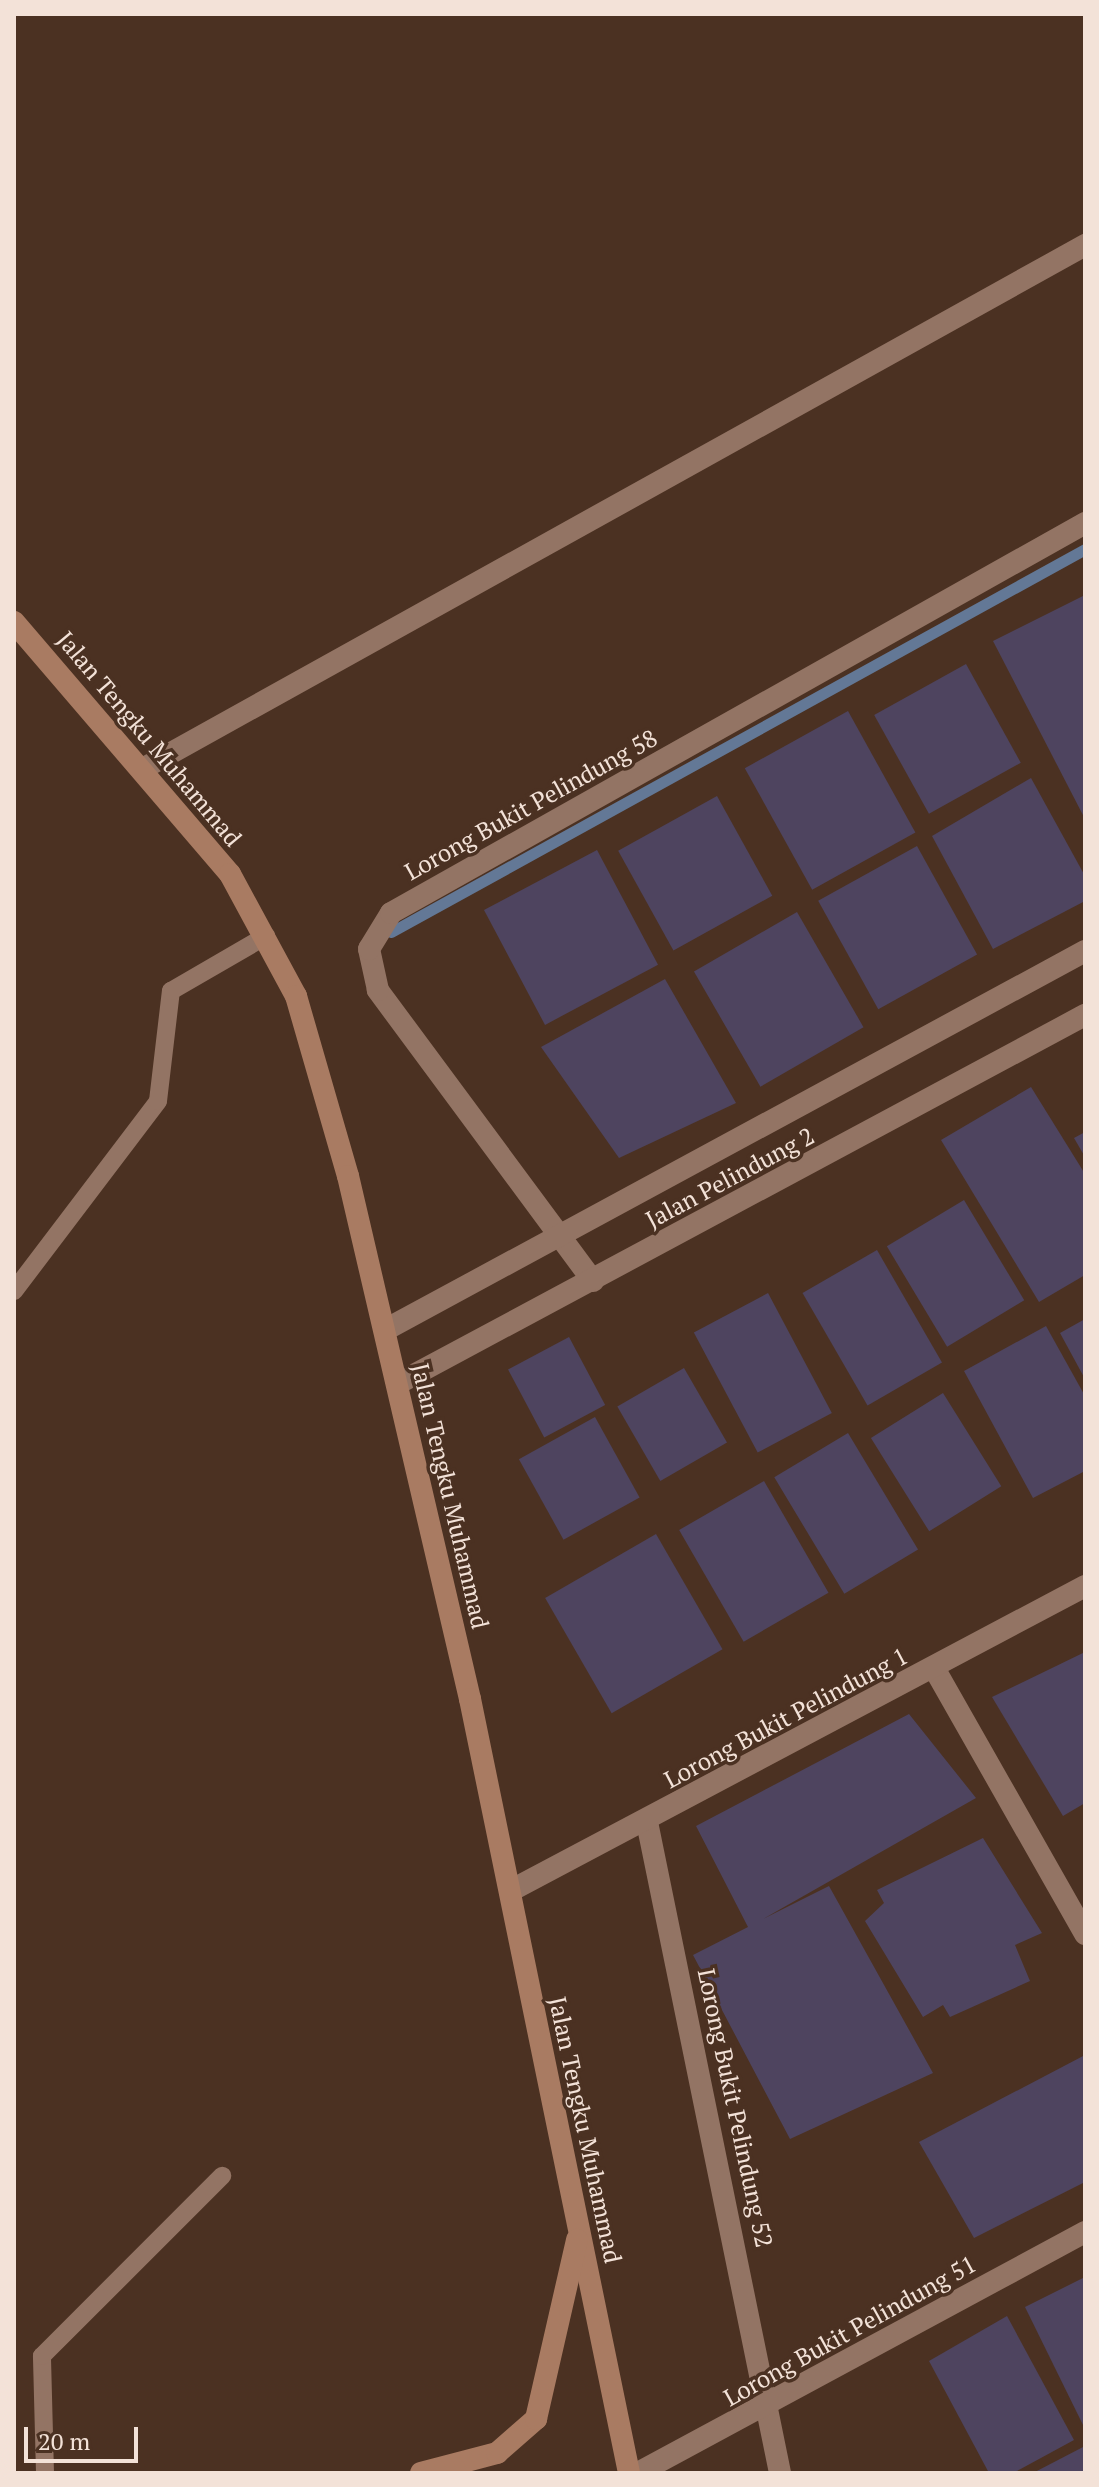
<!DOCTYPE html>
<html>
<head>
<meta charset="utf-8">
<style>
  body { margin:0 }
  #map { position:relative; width:1099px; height:2487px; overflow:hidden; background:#4b3122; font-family:"PT Serif",serif }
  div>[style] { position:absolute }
  .stream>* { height:11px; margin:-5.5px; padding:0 5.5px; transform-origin:5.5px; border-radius:5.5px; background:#637896 }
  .building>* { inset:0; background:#4e445f; transform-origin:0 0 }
  .service>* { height:18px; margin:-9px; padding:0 9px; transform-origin:9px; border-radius:9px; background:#937464 }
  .minor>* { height:22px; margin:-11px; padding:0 11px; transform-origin:11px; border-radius:11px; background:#937464 }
  .secondary>* { height:22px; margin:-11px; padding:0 11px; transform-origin:11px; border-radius:11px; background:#a97b62 }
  span { translate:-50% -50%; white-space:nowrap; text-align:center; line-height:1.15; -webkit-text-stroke:7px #4b3122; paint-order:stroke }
  .street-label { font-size:24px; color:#f3e2d8 }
  .frame { position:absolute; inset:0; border:16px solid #f3e2d8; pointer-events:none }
  .scale { position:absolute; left:24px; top:2427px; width:114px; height:36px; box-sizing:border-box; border:4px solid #f3e2d8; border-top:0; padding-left:10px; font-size:24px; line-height:28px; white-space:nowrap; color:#f3e2d8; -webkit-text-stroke:6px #4b3122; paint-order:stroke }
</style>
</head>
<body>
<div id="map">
  <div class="stream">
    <i style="left:391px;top:932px;width:793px;rotate:-28.89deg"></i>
  </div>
  <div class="building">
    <i style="clip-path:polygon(1085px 595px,1085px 819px,993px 641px)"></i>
    <i style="left:966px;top:664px;width:113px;height:105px;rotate:61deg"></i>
    <i style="left:848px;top:711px;width:139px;height:118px;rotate:61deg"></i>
    <i style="clip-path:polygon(1031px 778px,1085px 876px,1085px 901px,993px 949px,932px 836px)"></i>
    <i style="left:717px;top:796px;width:114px;height:113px;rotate:61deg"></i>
    <i style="left:917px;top:846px;width:124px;height:113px;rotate:61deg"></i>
    <i style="left:597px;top:850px;width:130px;height:128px;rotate:62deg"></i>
    <i style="left:797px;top:912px;width:133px;height:119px;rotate:60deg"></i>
    <i style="clip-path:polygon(665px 979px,736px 1103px,619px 1158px,541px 1047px)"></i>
    <i style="clip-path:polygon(1031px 1087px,1085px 1174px,1085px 1275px,1039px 1302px,941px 1140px)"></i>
    <i style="clip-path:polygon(1085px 1132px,1085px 1157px,1074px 1138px)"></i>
    <i style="left:964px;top:1200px;width:117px;height:90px;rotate:59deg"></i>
    <i style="left:877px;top:1250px;width:130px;height:86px;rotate:60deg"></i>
    <i style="left:768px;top:1293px;width:136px;height:84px;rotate:62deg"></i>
    <i style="clip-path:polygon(1085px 1319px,1085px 1379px,1060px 1333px)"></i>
    <i style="clip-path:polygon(1046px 1326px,1085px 1396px,1085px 1471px,1033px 1498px,964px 1371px)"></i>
    <i style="left:569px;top:1337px;width:77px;height:69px;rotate:62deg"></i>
    <i style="left:684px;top:1368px;width:86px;height:77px;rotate:60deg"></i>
    <i style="left:943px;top:1393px;width:110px;height:85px;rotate:58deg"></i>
    <i style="left:595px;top:1417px;width:92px;height:87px;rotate:61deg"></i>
    <i style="left:848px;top:1433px;width:136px;height:86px;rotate:59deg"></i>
    <i style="left:764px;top:1481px;width:129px;height:98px;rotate:60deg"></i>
    <i style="left:656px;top:1534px;width:133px;height:128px;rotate:60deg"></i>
    <i style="clip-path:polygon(1085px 1652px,1085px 1803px,1063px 1816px,992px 1697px)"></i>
    <i style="clip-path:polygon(909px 1714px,976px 1798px,763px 1919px,829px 1886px,933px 2073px,790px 2139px,693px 1955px,748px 1927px,696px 1826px)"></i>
    <i style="clip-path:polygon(983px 1838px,1042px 1933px,1015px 1945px,1030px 1981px,950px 2017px,943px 2005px,923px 2017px,865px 1921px,884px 1903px,877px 1890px)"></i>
    <i style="clip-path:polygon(1085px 2055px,1085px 2182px,974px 2238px,919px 2142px)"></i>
    <i style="clip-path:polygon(1085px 2277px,1085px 2429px,1025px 2307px)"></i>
    <i style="clip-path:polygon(1007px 2316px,1074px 2440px,1013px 2473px,989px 2473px,929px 2361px)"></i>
    <i style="clip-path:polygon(1085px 2446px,1085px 2473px,1033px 2473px)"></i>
  </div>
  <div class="service">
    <i style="left:14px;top:1291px;width:238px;rotate:-52.8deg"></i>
    <i style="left:158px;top:1101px;width:111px;rotate:-83.3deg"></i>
    <i style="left:171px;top:991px;width:110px;rotate:-30.1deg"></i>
    <i style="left:45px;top:2473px;width:117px;rotate:-91.5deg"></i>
    <i style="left:42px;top:2356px;width:255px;rotate:-45deg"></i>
  </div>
  <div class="minor">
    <i style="left:144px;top:768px;width:1077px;rotate:-29.06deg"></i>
    <i style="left:593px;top:1281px;width:362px;rotate:-126.5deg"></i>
    <i style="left:378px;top:990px;width:42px;rotate:-102.4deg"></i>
    <i style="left:369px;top:949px;width:42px;rotate:-58.6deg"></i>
    <i style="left:391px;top:913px;width:796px;rotate:-29.33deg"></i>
    <i style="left:385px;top:1330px;width:796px;rotate:-28.43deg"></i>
    <i style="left:397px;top:1384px;width:781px;rotate:-28.21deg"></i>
    <i style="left:934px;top:1668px;width:306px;rotate:60.4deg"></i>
    <i style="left:647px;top:1822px;width:664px;rotate:78.45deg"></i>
    <i style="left:510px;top:1891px;width:651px;rotate:-27.94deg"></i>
    <i style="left:638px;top:2473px;width:508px;rotate:-28.33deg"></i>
  </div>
  <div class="secondary">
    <i style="left:14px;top:622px;width:332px;rotate:49.4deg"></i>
    <i style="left:230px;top:874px;width:139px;rotate:61.6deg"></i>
    <i style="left:296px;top:996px;width:187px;rotate:73.9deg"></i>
    <i style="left:348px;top:1176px;width:537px;rotate:76.87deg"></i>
    <i style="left:470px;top:1699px;width:790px;rotate:78.39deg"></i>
    <i style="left:421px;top:2473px;width:79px;rotate:-14.7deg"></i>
    <i style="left:497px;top:2453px;width:52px;rotate:-41.1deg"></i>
    <i style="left:536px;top:2419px;width:184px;rotate:-77.1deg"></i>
  </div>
  <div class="street-label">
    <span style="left:149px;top:739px;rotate:50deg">Jalan Tengku Muhammad</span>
    <span style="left:531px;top:805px;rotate:-29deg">Lorong Bukit Pelindung 58</span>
    <span style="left:730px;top:1178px;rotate:-28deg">Jalan Pelindung 2</span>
    <span style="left:450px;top:1496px;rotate:77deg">Jalan Tengku Muhammad</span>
    <span style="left:786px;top:1718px;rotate:-28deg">Lorong Bukit Pelindung 1</span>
    <span style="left:735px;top:2108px;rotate:78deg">Lorong Bukit Pelindung 52</span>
    <span style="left:585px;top:2130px;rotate:78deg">Jalan Tengku Muhammad</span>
    <span style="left:850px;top:2331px;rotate:-29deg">Lorong Bukit Pelindung 51</span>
  </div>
  <div class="frame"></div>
  <div class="scale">20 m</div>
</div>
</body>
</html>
